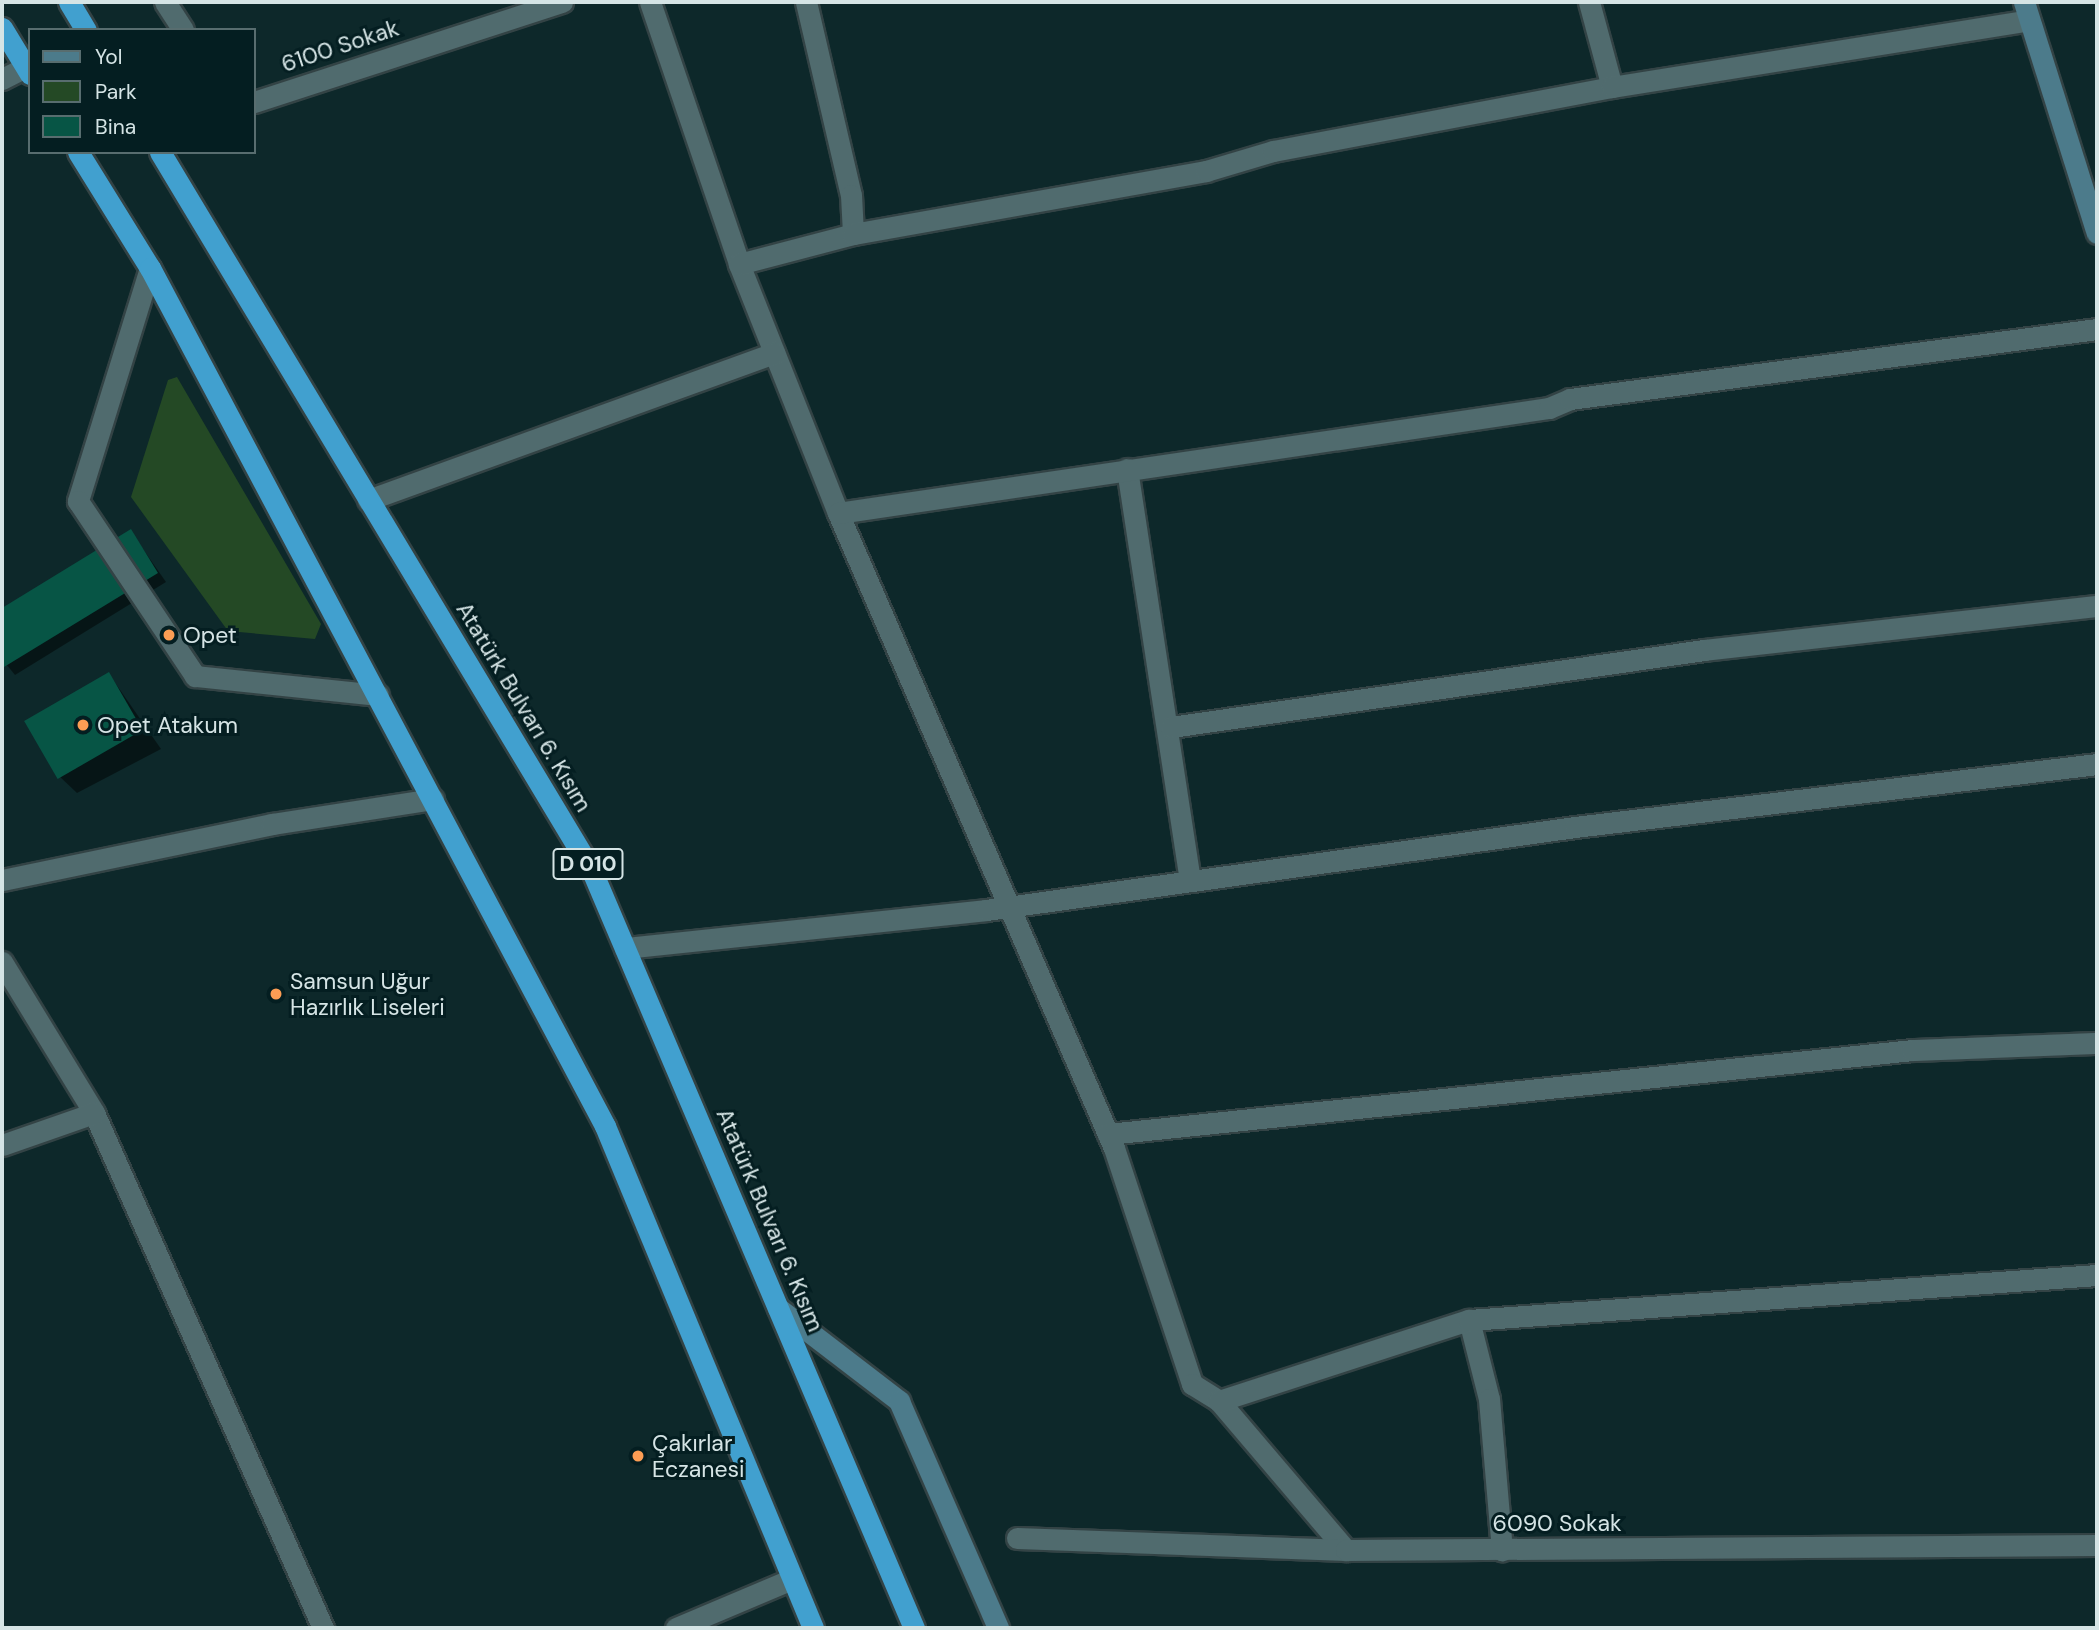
<!DOCTYPE html>
<html>
<head>
<meta charset="utf-8">
<style>
  body { margin:0 }
  #map { position:relative; width:2099px; height:1630px; overflow:hidden; background:#0d282a; font-family:"DM Sans",sans-serif }
  div>[style] { position:absolute }
  .green>* { inset:0; background:#244925 }
  .shadow>* { inset:0; background:#0007 }
  .building>* { inset:0; background:#075545; transform-origin:0 0 }
  .roads { filter:drop-shadow(2px 0 #334345) drop-shadow(-2px 0 #334345) drop-shadow(0 2px #334345) drop-shadow(0 -2px #334345) }
  .lane>* { height:21px; margin:-10.5px; padding:0 10.5px; transform-origin:10.5px; border-radius:10.5px; background:#506b6e }
  .street>* { height:21px; margin:-10.5px; padding:0 10.5px; transform-origin:10.5px; border-radius:10.5px; background:#506b6e }
  .secondary>* { height:21px; margin:-10.5px; padding:0 10.5px; transform-origin:10.5px; border-radius:10.5px; background:#4c7b8b }
  .highway>* { height:21px; margin:-10.5px; padding:0 10.5px; transform-origin:10.5px; border-radius:10.5px; background:#41a0cf }
  .dots>* { width:19px; height:19px; translate:-50% -50%; box-sizing:border-box; border:4px solid #041e21; border-radius:50% }
  span { translate:-50% -50%; white-space:nowrap; text-align:center; line-height:1.15; -webkit-text-stroke:6px #041e21; paint-order:stroke }
  .shield-label span { padding:2px 5px; background:#041e21; border:2px solid; border-radius:5px; -webkit-text-stroke-width:0 }
  .shield-label { font-size:21px; color:#d5e4e5; font-weight:700 }
  .street-label { font-size:23px; color:#d5e4e5 }
  .poi-label { font-size:23px; color:#d5e4e5 }
  .left { translate:0 -50%; text-align:left }
  .frame { position:absolute; inset:0; border:4px solid #d5e4e5; pointer-events:none }
  .legend { position:absolute; left:28px; top:28px; width:228px; height:126px; box-sizing:border-box; background:#041e21; border:2px solid #586d6f; margin:0; padding:9px 12px; list-style:none; font-size:21px; color:#d5e4e5 }
  .legend li { display:flex; align-items:center; gap:14px; height:35px }
  .legend b { width:35px; border:2px solid #586d6f }
</style>
</head>
<body>
<div id="map">
  <div class="green">
    <i style="clip-path:polygon(177px 377px,321px 624px,315px 639px,228px 631px,131px 497px,168px 380px)"></i>
  </div>
  <div class="shadow">
    <i style="clip-path:polygon(131px 532px,166px 582px,15px 675px,2px 659px,2px 610px)"></i>
    <i style="clip-path:polygon(109px 674px,161px 749px,77px 793px,58px 775px)"></i>
  </div>
  <div class="building">
    <i style="clip-path:polygon(131px 529px,158px 573px,4px 667px,2px 608px)"></i>
    <i style="left:109px;top:672px;width:67px;height:98px;rotate:60deg"></i>
  </div>
  <div class="roads">
    <div class="lane">
      <i style="left:165px;top:2px;width:33px;rotate:57deg"></i>
      <i style="left:150px;top:268px;width:244px;rotate:107.2deg"></i>
      <i style="left:78px;top:501px;width:211px;rotate:56.2deg"></i>
      <i style="left:195px;top:676px;width:184px;rotate:5.9deg"></i>
    </div>
    <div class="street">
      <i style="left:650px;top:2px;width:277px;rotate:71.2deg"></i>
      <i style="left:739px;top:264px;width:268px;rotate:68.3deg"></i>
      <i style="left:838px;top:513px;width:692px;rotate:66.51deg"></i>
      <i style="left:1114px;top:1148px;width:249px;rotate:71.7deg"></i>
      <i style="left:1192px;top:1384px;width:32px;rotate:32deg"></i>
      <i style="left:1219px;top:1401px;width:196px;rotate:49.6deg"></i>
      <i style="left:806px;top:2px;width:198px;rotate:76.9deg"></i>
      <i style="left:851px;top:195px;width:39px;rotate:87deg"></i>
      <i style="left:1589px;top:2px;width:88px;rotate:74.9deg"></i>
      <i style="left:2px;top:79px;width:27px;rotate:-27deg"></i>
      <i style="left:254px;top:102px;width:324px;rotate:-18deg"></i>
      <i style="left:739px;top:264px;width:118px;rotate:-14.7deg"></i>
      <i style="left:853px;top:234px;width:359px;rotate:-10.1deg"></i>
      <i style="left:1206px;top:171px;width:70px;rotate:-16.6deg"></i>
      <i style="left:1273px;top:151px;width:345px;rotate:-10.7deg"></i>
      <i style="left:1612px;top:87px;width:422px;rotate:-9.1deg"></i>
      <i style="left:1127px;top:469px;width:415px;rotate:81.3deg"></i>
      <i style="left:368px;top:500px;width:432px;rotate:-19.9deg"></i>
      <i style="left:838px;top:513px;width:719px;rotate:-8.4deg"></i>
      <i style="left:1549px;top:408px;width:23px;rotate:-23deg"></i>
      <i style="left:1570px;top:399px;width:532px;rotate:-7.57deg"></i>
      <i style="left:1171px;top:727px;width:539px;rotate:-8.22deg"></i>
      <i style="left:1704px;top:650px;width:395px;rotate:-6.4deg"></i>
      <i style="left:2px;top:880px;width:276px;rotate:-11.7deg"></i>
      <i style="left:272px;top:824px;width:163px;rotate:-8.8deg"></i>
      <i style="left:625px;top:948px;width:363px;rotate:-6deg"></i>
      <i style="left:986px;top:910px;width:595px;rotate:-8.02deg"></i>
      <i style="left:1575px;top:827px;width:526px;rotate:-6.88deg"></i>
      <i style="left:2px;top:962px;width:177px;rotate:58.6deg"></i>
      <i style="left:94px;top:1113px;width:564px;rotate:66.03deg"></i>
      <i style="left:1108px;top:1134px;width:808px;rotate:-5.96deg"></i>
      <i style="left:1912px;top:1050px;width:185px;rotate:-2.2deg"></i>
      <i style="left:2px;top:1145px;width:97px;rotate:-19.2deg"></i>
      <i style="left:1469px;top:1320px;width:81px;rotate:75.8deg"></i>
      <i style="left:1489px;top:1399px;width:152px;rotate:85.1deg"></i>
      <i style="left:1219px;top:1401px;width:263px;rotate:-18deg"></i>
      <i style="left:1469px;top:1320px;width:630px;rotate:-4.1deg"></i>
      <i style="left:1017px;top:1538px;width:329px;rotate:2.1deg"></i>
      <i style="left:1346px;top:1550px;width:751px;rotate:-0.38deg"></i>
      <i style="left:676px;top:1628px;width:126px;rotate:-22.9deg"></i>
    </div>
    <div class="secondary">
      <i style="left:2024px;top:2px;width:242px;rotate:72.5deg"></i>
      <i style="left:778px;top:1308px;width:153px;rotate:37.5deg"></i>
      <i style="left:899px;top:1401px;width:248px;rotate:66.4deg"></i>
    </div>
    <div class="highway">
      <i style="left:69px;top:2px;width:33px;rotate:59deg"></i>
      <i style="left:2px;top:28px;width:54px;rotate:58.7deg"></i>
      <i style="left:78px;top:152px;width:137px;rotate:58.2deg"></i>
      <i style="left:150px;top:268px;width:971px;rotate:62.06deg"></i>
      <i style="left:605px;top:1126px;width:543px;rotate:67.49deg"></i>
      <i style="left:160px;top:152px;width:839px;rotate:59deg"></i>
      <i style="left:592px;top:871px;width:823px;rotate:66.96deg"></i>
    </div>
  </div>
  <div class="dots">
    <i style="left:169px;top:635px;background:#fc9d54"></i>
    <i style="left:83px;top:725px;background:#fc9d54"></i>
    <i style="left:276px;top:994px;background:#fc9d54"></i>
    <i style="left:638px;top:1456px;background:#fc9d54"></i>
  </div>
  <div class="shield-label">
    <span style="left:588px;top:864px">D 010</span>
  </div>
  <div class="street-label">
    <span style="left:340px;top:46px;rotate:-18deg">6100 Sokak</span>
    <span style="left:524px;top:707px;rotate:59deg">Atatürk Bulvarı 6. Kısım</span>
    <span style="left:770px;top:1220px;rotate:67deg">Atatürk Bulvarı 6. Kısım</span>
    <span style="left:1557px;top:1523px">6090 Sokak</span>
  </div>
  <div class="poi-label">
    <span class="left" style="left:183px;top:635px">Opet</span>
    <span class="left" style="left:97px;top:725px">Opet Atakum</span>
    <span class="left" style="left:290px;top:994px">Samsun Uğur<br>Hazırlık Liseleri</span>
    <span class="left" style="left:652px;top:1456px">Çakırlar<br>Eczanesi</span>
  </div>
  <div class="frame"></div>
  <ul class="legend">
  <li><b style="height:9px;background:#4c7b8b"></b>Yol</li>
  <li><b style="height:19px;background:#244925"></b>Park</li>
  <li><b style="height:19px;background:#075545"></b>Bina</li>
  </ul>
</div>
</body>
</html>
